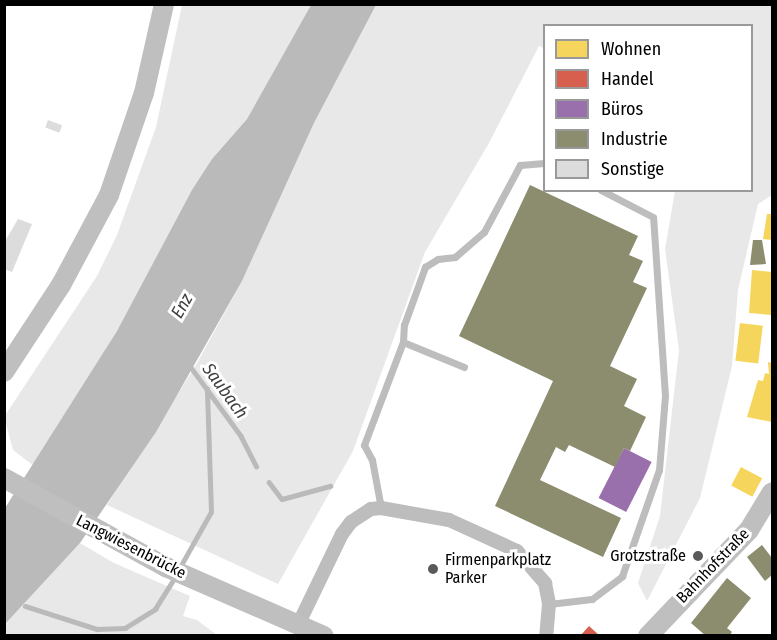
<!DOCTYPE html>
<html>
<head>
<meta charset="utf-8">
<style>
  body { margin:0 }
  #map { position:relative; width:777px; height:640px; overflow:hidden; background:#fff; font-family:"Fira Sans Condensed",sans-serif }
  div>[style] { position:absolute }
  .green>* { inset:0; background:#e8e8e8 }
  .water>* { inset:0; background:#bababa }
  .homes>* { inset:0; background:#f6d55c; transform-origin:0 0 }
  .shops>* { inset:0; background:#d6604d }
  .offices>* { inset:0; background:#9970ab; transform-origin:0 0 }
  .industry>* { inset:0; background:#8c8c6e }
  .stream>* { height:4.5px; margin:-2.25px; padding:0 2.25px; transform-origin:2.25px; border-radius:2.25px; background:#bababa }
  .building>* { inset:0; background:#dcdcdc; transform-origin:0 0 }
  .lane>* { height:7px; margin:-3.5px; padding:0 3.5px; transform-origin:3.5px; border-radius:3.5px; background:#bdbdbd }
  .street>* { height:14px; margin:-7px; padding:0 7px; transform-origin:7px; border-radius:7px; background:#bdbdbd }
  .secondary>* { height:20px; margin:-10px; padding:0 10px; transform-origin:10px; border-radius:10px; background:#bfbfbf }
  .dots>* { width:16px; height:16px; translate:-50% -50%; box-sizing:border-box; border:3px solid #fff; border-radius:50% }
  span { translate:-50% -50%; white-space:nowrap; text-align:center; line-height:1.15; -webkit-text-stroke:6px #fff; paint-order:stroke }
  .street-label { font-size:16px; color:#000 }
  .poi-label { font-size:16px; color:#000 }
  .right { translate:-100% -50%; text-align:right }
  .left { translate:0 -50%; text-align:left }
  .water-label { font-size:18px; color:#3e3e3e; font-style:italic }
  .frame { position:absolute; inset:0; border:6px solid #000; pointer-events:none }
  .legend { position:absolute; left:543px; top:24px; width:210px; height:168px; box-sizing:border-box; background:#fff; border:2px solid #999; margin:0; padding:8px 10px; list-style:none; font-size:18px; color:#000 }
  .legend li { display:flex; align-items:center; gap:12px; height:30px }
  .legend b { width:30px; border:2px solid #999 }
</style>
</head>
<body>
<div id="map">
  <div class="green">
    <i style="clip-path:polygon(182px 5px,311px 5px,247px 119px,212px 159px,117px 331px,34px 466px,13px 450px,4px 417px,97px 276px,117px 235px,156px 127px)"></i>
    <i style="clip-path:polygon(376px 5px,772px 5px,772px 195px,758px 204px,738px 290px,732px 366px,700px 498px,647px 601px,638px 583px,660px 516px,679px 350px,665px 249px,675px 191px,752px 190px,752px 26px,544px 26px,544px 48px,539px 46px,489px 143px,425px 252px,353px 451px,278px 584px,107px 505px,196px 365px,242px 281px,314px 123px)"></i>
    <i style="clip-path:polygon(80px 543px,114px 563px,190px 596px,183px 616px,197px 620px,217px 635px,5px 635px,7px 620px)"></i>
  </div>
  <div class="water">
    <i style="clip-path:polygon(311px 5px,376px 5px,314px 123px,242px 281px,156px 432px,80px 543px,5px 624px,5px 508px,117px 331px,192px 190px,212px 159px,247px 119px)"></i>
  </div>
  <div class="homes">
    <i style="clip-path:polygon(767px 214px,772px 214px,772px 240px,763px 239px)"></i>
    <i style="clip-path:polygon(752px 270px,772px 272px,772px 315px,749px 313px)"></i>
    <i style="left:740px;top:323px;width:23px;height:38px;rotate:7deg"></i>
    <i style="clip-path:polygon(768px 362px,772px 363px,772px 422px,747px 417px,758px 380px,763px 381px,765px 373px,769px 374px)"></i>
    <i style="left:741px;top:467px;width:24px;height:21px;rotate:28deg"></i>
  </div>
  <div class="shops">
    <i style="clip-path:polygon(589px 626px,600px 636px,580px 636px)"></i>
  </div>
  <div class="offices">
    <i style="left:624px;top:448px;width:31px;height:56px;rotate:27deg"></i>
  </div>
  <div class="industry">
    <i style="clip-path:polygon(530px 185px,638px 236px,629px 255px,643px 261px,633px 282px,647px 288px,610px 366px,637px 379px,624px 406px,646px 417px,630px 451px,624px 448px,615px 467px,569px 445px,565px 452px,556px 447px,540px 480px,621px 518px,603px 557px,495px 506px,553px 381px,459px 336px)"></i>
    <i style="clip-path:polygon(753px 240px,762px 240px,766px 264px,750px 265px)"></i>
    <i style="clip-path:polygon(762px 545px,772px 558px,772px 575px,765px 581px,747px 557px)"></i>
    <i style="clip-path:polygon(727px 578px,751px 598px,727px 628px,732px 632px,729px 636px,706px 636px,691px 623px)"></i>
  </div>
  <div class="stream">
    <i style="left:190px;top:366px;width:87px;rotate:53.9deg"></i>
    <i style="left:241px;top:436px;width:34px;rotate:63deg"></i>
    <i style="left:269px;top:482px;width:21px;rotate:53deg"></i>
    <i style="left:282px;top:499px;width:50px;rotate:-15.2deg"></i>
    <i style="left:180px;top:567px;width:63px;rotate:-60.6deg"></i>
    <i style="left:211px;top:512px;width:123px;rotate:-91.9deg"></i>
    <i style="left:25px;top:606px;width:76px;rotate:17.7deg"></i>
    <i style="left:97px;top:629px;width:28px;rotate:-2deg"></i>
    <i style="left:125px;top:628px;width:36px;rotate:-32deg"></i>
    <i style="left:155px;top:609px;width:38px;rotate:-58deg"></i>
  </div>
  <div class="building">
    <i style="left:48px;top:120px;width:15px;height:8px;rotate:20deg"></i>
    <i style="clip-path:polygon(18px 219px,32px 224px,12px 272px,4px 269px,4px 243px)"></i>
  </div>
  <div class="lane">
    <i style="left:403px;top:342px;width:17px;rotate:-87deg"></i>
    <i style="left:404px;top:325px;width:62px;rotate:-70.1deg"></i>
    <i style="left:425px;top:267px;width:15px;rotate:-32deg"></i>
    <i style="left:438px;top:259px;width:17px;rotate:-7deg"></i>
    <i style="left:455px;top:257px;width:38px;rotate:-41deg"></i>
    <i style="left:484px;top:232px;width:76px;rotate:-61.8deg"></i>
    <i style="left:520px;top:165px;width:24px;rotate:-5deg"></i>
    <i style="left:381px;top:508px;width:49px;rotate:-100.6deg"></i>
    <i style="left:372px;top:460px;width:17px;rotate:-118deg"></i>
    <i style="left:364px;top:445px;width:110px;rotate:-69.3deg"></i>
    <i style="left:403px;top:342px;width:66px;rotate:22.3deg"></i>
    <i style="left:549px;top:604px;width:43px;rotate:-6.6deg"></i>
    <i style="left:592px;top:599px;width:38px;rotate:-37deg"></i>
    <i style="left:622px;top:576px;width:112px;rotate:-70.8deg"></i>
    <i style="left:659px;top:470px;width:74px;rotate:-85.4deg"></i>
    <i style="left:665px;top:396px;width:179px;rotate:-93.8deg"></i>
    <i style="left:653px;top:217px;width:59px;rotate:-152.6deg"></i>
  </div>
  <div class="street">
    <i style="left:298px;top:625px;width:101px;rotate:-64.2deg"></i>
    <i style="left:342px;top:534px;width:15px;rotate:-53deg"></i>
    <i style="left:351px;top:522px;width:24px;rotate:-33deg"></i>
    <i style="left:371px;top:509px;width:10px;rotate:-6deg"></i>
    <i style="left:381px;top:508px;width:69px;rotate:10deg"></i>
    <i style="left:449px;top:520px;width:75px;rotate:24.5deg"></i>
    <i style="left:517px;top:551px;width:43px;rotate:48.8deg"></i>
    <i style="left:545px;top:583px;width:21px;rotate:79deg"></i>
    <i style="left:549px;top:604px;width:32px;rotate:95deg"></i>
  </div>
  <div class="secondary">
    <i style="left:4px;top:372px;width:104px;rotate:-56.8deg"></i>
    <i style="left:61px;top:285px;width:102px;rotate:-61.9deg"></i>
    <i style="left:109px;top:195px;width:108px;rotate:-71.1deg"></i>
    <i style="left:144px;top:93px;width:91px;rotate:-77.3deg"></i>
    <i style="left:4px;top:478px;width:185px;rotate:28.8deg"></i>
    <i style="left:166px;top:567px;width:172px;rotate:23.6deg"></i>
    <i style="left:648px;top:636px;width:146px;rotate:-46.4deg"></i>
    <i style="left:749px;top:530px;width:44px;rotate:-58.8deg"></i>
  </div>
  <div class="dots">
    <i style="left:698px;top:556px;background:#595959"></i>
    <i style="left:433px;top:569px;background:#595959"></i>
  </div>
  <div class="street-label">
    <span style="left:131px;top:547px;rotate:27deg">Langwiesenbrücke</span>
    <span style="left:713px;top:566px;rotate:-46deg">Bahnhofstraße</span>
  </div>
  <div class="poi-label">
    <span class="right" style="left:686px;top:556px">Grotzstraße</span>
    <span class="left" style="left:445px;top:569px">Firmenparkplatz<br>Parker</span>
  </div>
  <div class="water-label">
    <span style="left:182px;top:306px;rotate:-60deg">Enz</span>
    <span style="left:225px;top:391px;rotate:54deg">Saubach</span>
  </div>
  <div class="frame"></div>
  <ul class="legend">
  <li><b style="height:16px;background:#f6d55c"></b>Wohnen</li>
  <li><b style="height:16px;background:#d6604d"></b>Handel</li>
  <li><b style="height:16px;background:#9970ab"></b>Büros</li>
  <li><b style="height:16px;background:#8c8c6e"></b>Industrie</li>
  <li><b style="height:16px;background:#dcdcdc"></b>Sonstige</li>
  </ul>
</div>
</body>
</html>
